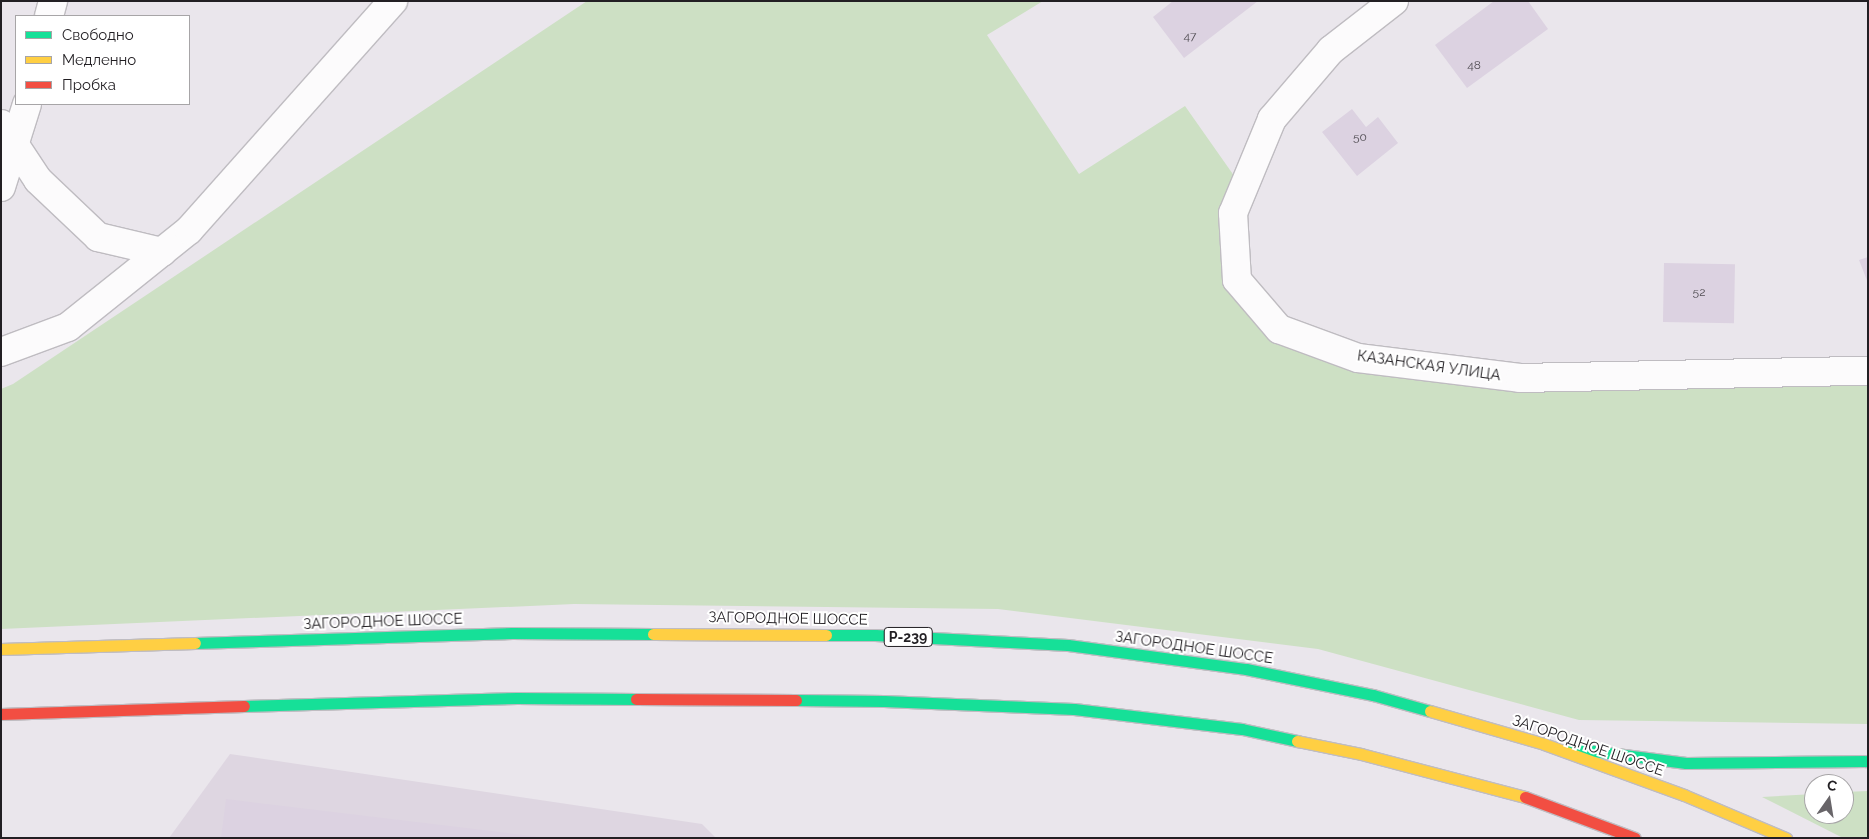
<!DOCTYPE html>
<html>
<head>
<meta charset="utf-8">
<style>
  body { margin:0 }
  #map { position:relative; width:1869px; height:839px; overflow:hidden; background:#eae6ec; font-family:Raleway,sans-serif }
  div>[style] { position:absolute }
  .built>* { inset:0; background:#ded6e1 }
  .green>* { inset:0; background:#cde0c4 }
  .building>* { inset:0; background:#dcd2e1; transform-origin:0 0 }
  .roads { filter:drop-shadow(1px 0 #bfbcc1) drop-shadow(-1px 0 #bfbcc1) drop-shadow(0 1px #bfbcc1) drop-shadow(0 -1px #bfbcc1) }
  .street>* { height:28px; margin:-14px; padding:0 14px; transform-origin:14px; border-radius:14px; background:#fcfbfc }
  .fast>* { height:11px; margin:-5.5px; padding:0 5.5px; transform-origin:5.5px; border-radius:5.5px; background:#16e098 }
  .slow>* { height:11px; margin:-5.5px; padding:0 5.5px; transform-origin:5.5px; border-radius:5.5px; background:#ffcf43 }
  .jam>* { height:11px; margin:-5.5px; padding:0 5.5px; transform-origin:5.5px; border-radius:5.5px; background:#f24e42 }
  span { translate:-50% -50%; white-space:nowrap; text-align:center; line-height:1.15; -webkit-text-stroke:4px #fff; paint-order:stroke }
  .number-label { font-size:12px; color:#524e54 }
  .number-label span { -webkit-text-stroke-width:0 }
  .shield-label span { padding:1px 4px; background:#fff; border:1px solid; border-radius:4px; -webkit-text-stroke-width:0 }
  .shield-label { font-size:14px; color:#221f23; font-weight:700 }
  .street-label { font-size:15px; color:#221f23 }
  .frame { position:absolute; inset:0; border:2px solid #221f23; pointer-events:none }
  .legend { position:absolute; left:15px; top:15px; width:175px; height:90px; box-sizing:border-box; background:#fff; border:1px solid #a7a5a7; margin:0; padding:6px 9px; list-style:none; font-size:15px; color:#221f23 }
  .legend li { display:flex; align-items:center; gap:10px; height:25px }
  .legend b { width:25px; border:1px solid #a7a5a7 }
  .north { position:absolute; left:1804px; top:774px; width:50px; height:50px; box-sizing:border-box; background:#fff; border:1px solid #a7a5a7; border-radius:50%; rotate:13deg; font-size:14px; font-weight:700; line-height:20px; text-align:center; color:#221f23 }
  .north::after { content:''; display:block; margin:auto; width:18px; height:22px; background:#686569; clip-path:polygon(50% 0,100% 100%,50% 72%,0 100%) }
</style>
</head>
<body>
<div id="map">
  <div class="built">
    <i style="clip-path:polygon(230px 754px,702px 824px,716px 838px,169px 838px)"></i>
  </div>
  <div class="green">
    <i style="clip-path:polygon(587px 1px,1043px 1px,987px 35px,1079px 174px,1185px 106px,1237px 180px,1249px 281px,1301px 347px,1501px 381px,1868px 379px,1868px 724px,1579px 720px,1318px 649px,998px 609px,574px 604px,1px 629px,1px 389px,13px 384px)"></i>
    <i style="clip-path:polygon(1868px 791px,1868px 838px,1843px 838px,1762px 797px,1814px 794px,1814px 814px,1844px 814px,1844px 792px)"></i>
  </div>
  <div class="building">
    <i style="clip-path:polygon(1173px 1px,1258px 1px,1184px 58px,1153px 17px)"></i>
    <i style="clip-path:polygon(1494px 1px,1528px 1px,1548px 29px,1467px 88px,1435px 45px)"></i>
    <i style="clip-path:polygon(1352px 109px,1366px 127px,1378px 117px,1398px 143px,1357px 176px,1322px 132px)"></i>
    <i style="clip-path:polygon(1868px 257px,1868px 283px,1859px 260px)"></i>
    <i style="left:1664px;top:263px;width:71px;height:59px;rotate:1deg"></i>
    <i style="clip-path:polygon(226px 799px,540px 837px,539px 838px,221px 838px)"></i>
  </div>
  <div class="roads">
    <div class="street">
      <i style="left:1394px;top:1px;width:80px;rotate:142.1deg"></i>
      <i style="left:1331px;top:50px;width:91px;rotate:130.5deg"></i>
      <i style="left:1272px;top:119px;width:102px;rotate:112.5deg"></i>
      <i style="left:1233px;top:213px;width:67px;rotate:86.6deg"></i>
      <i style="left:1237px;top:280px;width:65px;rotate:49.4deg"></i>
      <i style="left:1279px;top:329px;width:84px;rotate:20.2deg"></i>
      <i style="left:1358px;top:358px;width:163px;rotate:7deg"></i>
      <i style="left:1520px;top:378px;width:348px;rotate:-1.2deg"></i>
      <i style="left:49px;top:16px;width:16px;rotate:-75deg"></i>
      <i style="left:1px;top:124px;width:67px;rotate:56.5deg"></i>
      <i style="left:38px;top:180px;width:83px;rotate:43.5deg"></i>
      <i style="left:98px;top:237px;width:66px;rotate:13.2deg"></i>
      <i style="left:1px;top:187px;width:87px;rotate:-72.6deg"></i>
      <i style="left:1px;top:352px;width:72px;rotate:-20.5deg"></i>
      <i style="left:68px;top:327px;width:155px;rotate:-38.7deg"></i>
      <i style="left:189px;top:230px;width:307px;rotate:-48.3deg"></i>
    </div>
    <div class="fast">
      <i style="left:826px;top:635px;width:49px"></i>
      <i style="left:875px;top:635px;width:193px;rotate:3deg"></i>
      <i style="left:1068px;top:645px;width:180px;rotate:7.7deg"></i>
      <i style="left:1246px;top:669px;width:130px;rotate:11.6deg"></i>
      <i style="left:1373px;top:695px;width:59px;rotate:15.7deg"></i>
      <i style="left:195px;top:643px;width:317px;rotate:-1.8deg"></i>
      <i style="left:512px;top:633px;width:141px;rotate:0.4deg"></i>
      <i style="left:796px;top:700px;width:88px;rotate:0.7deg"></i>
      <i style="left:884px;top:701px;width:190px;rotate:2.4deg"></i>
      <i style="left:1074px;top:709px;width:169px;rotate:6.8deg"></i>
      <i style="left:1242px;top:729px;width:56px;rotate:12.3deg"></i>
      <i style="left:244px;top:706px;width:273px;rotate:-1.7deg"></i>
      <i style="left:517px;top:698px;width:119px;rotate:0.5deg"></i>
      <i style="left:1570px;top:748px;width:117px;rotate:7.4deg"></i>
      <i style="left:1686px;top:763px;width:182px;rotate:-0.6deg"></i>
    </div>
    <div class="slow">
      <i style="left:653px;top:634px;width:173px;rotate:0.3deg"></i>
      <i style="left:1px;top:649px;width:194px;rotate:-1.8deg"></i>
      <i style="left:1430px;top:711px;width:119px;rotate:16.1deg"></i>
      <i style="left:1544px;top:744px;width:149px;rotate:20deg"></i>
      <i style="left:1684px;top:795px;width:111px;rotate:22.9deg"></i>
      <i style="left:1297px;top:741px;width:65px;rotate:11.5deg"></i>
      <i style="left:1361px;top:754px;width:170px;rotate:14.7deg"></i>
    </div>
    <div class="jam">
      <i style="left:636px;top:699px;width:160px;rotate:0.4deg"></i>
      <i style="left:1px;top:714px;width:243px;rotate:-1.9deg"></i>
      <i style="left:1525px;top:797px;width:117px;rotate:20.4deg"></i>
    </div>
  </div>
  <div class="number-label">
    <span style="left:1190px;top:37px">47</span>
    <span style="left:1474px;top:66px">48</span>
    <span style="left:1360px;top:138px">50</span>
    <span style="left:1699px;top:293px">52</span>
  </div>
  <div class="shield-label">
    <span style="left:908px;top:637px">Р-239</span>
  </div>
  <div class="street-label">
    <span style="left:1429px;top:366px;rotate:8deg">КАЗАНСКАЯ УЛИЦА</span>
    <span style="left:788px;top:619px;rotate:1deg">ЗАГОРОДНОЕ ШОССЕ</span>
    <span style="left:383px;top:622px;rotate:-2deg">ЗАГОРОДНОЕ ШОССЕ</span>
    <span style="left:1194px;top:648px;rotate:8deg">ЗАГОРОДНОЕ ШОССЕ</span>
    <span style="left:1588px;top:746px;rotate:19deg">ЗАГОРОДНОЕ ШОССЕ</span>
  </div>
  <div class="frame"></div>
  <ul class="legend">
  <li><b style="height:6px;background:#16e098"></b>Свободно</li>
  <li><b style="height:6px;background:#ffcf43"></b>Медленно</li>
  <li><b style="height:6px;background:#f24e42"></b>Пробка</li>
  </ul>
  <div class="north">С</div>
</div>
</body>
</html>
